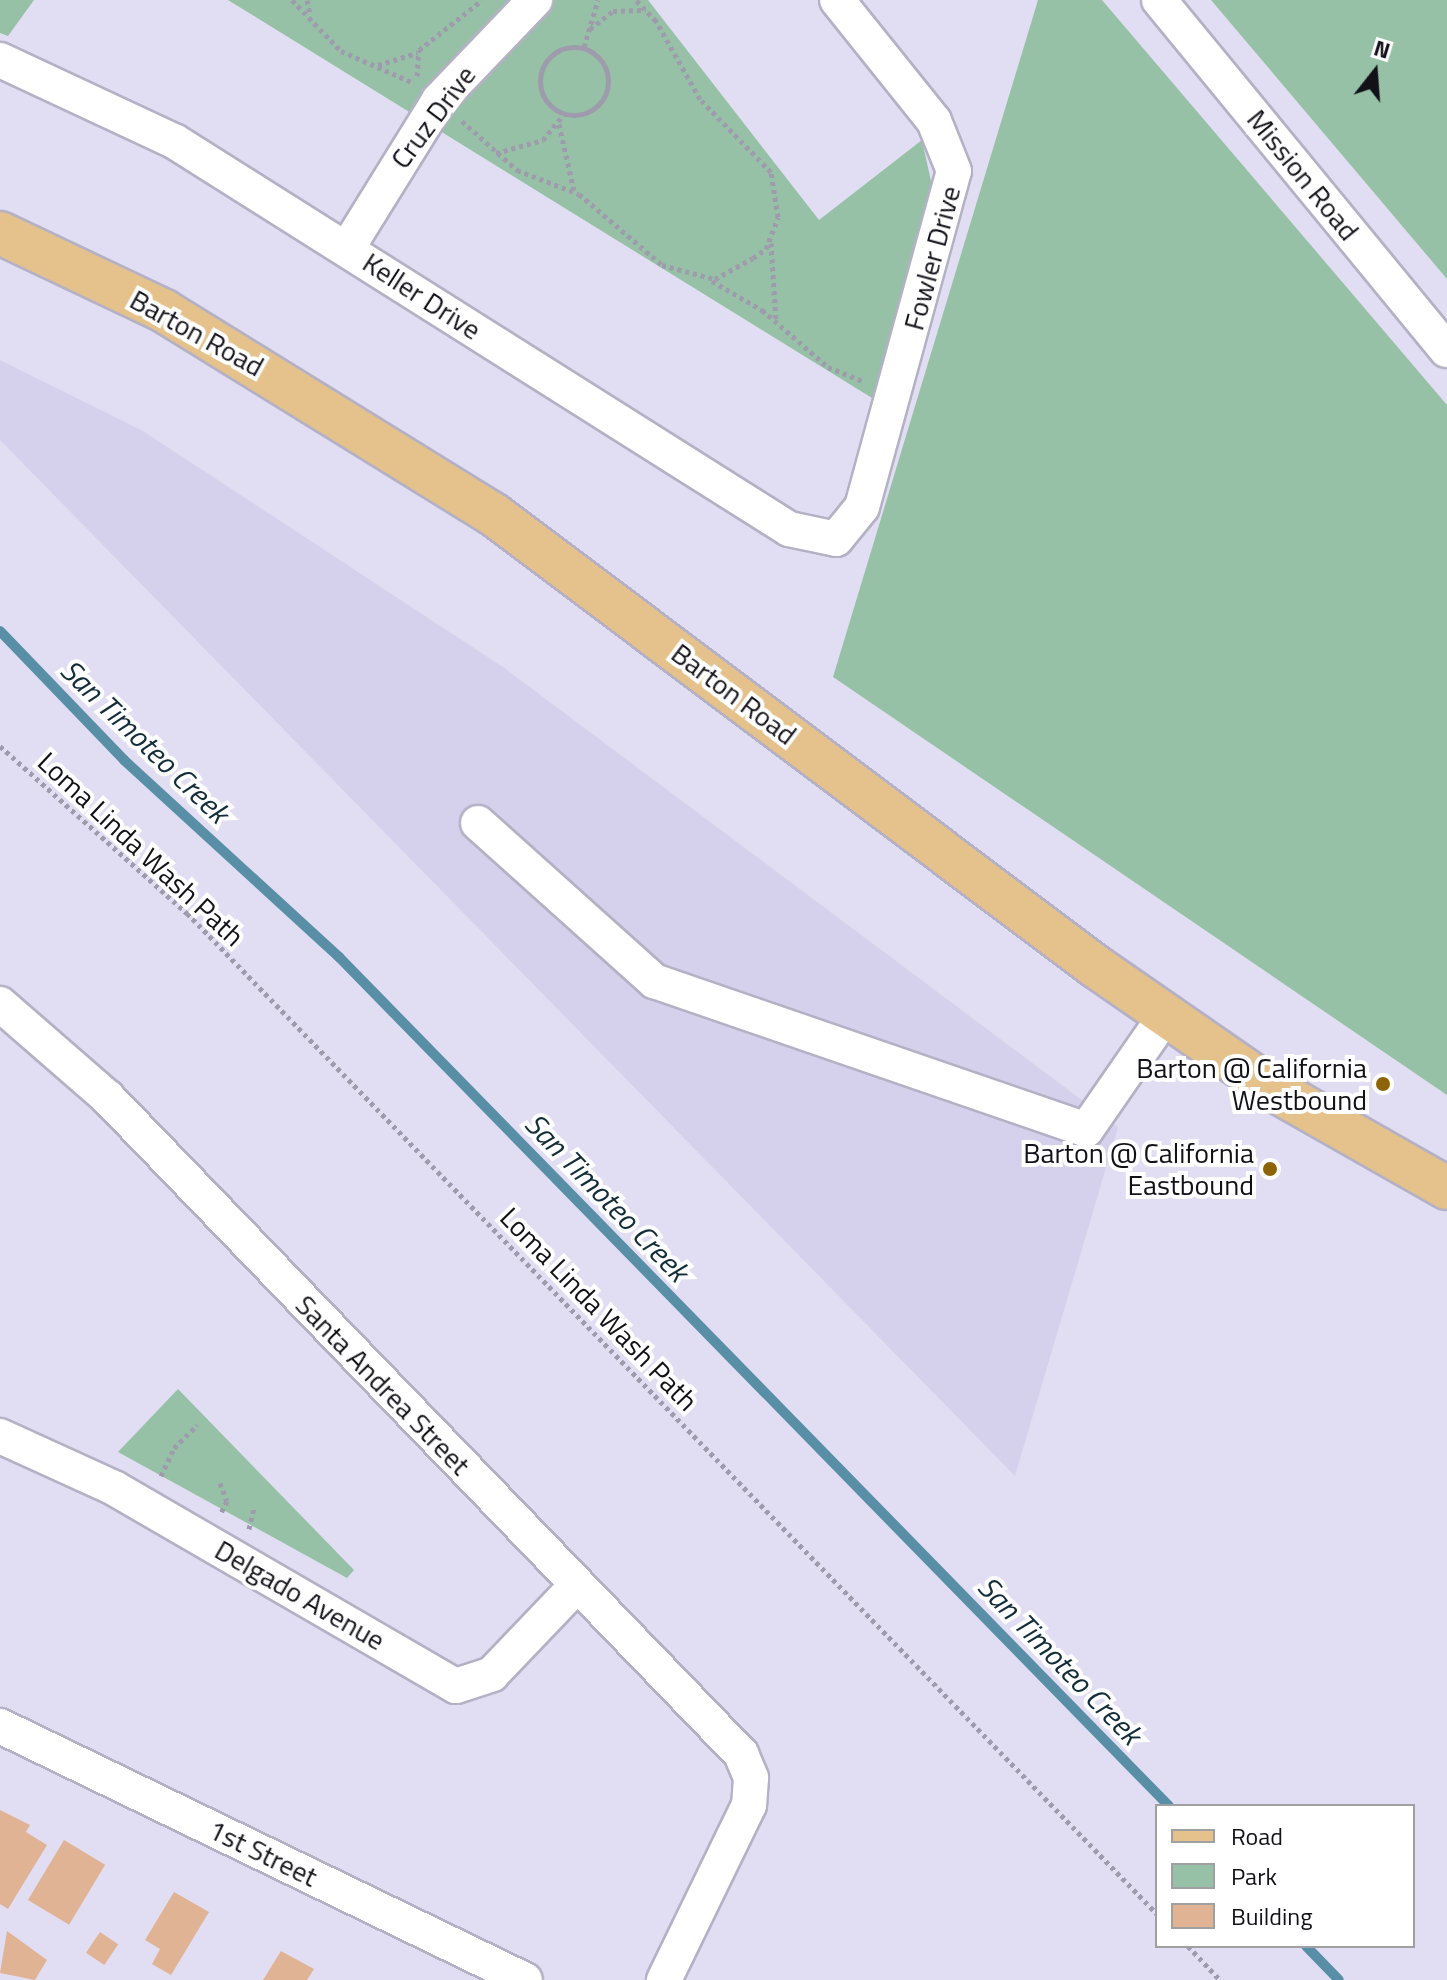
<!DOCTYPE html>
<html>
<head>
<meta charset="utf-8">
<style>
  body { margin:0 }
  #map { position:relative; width:1447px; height:1980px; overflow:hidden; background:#e1def3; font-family:"Titillium Web",sans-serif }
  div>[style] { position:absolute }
  .built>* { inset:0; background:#d5d1ed }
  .green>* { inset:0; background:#97c1a6 }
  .stream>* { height:10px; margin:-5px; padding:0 5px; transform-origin:5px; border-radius:5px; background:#598ea7 }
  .building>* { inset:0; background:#e0b394; transform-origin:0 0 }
  .path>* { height:5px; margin-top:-2.5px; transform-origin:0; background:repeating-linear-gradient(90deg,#9e9bac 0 4px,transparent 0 8px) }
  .path>.ring { margin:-2.5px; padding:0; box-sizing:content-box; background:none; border:5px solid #9e9bac; border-radius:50% }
  .roads { filter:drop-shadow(2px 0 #b4b1c5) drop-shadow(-2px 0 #b4b1c5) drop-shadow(0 2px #b4b1c5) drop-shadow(0 -2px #b4b1c5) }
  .minor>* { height:34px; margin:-17px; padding:0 17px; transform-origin:17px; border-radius:17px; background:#fff }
  .major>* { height:42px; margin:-21px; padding:0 21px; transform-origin:21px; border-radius:21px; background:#e5c18b }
  .dots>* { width:22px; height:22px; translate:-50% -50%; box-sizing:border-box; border:4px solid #fff; border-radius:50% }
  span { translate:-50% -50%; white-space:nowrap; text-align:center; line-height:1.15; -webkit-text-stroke:8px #fff; paint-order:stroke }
  .street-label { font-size:28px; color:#121118 }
  .poi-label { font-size:28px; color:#121118 }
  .right { translate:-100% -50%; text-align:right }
  .water-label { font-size:30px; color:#122d38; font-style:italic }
  .legend { position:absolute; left:1155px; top:1804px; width:260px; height:144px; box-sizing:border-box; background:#fff; border:2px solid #a0a0a3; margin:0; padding:10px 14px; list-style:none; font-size:24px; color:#121118 }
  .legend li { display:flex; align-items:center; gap:16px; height:40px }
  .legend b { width:40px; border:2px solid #a0a0a3 }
  .north { position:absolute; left:1335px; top:32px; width:80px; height:80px; -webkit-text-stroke:6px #fff; paint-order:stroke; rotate:17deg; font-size:22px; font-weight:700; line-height:32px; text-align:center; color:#121118 }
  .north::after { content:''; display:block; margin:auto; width:28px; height:36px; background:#121118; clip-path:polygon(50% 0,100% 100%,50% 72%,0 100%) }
</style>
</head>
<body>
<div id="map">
  <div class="built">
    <i style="clip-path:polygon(0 360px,143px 431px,503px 667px,1118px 1127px,1015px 1476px,0 440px)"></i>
  </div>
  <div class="green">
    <i style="clip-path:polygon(0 0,34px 0,8px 36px,0 33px)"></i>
    <i style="clip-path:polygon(228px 0,648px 0,819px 220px,922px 140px,934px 195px,872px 398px)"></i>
    <i style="clip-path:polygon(1038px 0,1102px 0,1447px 405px,1447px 1095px,833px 677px)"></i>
    <i style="clip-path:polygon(1211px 0,1447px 0,1447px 279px)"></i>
    <i style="clip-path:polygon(178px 1389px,354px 1570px,347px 1578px,118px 1452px)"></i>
  </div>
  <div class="stream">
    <i style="left:0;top:631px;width:179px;rotate:46.1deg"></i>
    <i style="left:124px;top:760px;width:292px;rotate:42.5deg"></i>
    <i style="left:339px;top:957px;width:1187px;rotate:45.65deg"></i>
    <i style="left:1306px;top:1946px;width:47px;rotate:45.9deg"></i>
  </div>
  <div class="building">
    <i style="clip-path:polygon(0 1810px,30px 1825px,26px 1832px,47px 1845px,8px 1909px,0 1904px)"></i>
    <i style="left:64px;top:1840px;width:48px;height:70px;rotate:31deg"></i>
    <i style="clip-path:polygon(174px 1892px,209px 1912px,171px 1975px,152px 1964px,160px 1949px,145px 1940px)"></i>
    <i style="clip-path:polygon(7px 1931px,47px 1960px,35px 1980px,0 1973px)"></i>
    <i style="left:100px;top:1932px;width:22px;height:25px;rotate:34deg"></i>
    <i style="clip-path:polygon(281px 1951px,314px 1969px,307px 1980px,263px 1980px)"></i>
  </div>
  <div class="path">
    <i style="left:292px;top:0;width:71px;rotate:46.1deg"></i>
    <i style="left:341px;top:51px;width:80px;rotate:23.7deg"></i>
    <i style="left:307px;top:0;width:14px;rotate:78deg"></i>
    <i style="left:590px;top:29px;width:29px;rotate:-38deg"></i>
    <i style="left:613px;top:11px;width:33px;rotate:-2deg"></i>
    <i style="left:584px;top:47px;width:49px;rotate:-73.4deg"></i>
    <i class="ring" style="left:540px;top:47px;width:63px;height:63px"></i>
    <i style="left:378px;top:65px;width:41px;rotate:-17.1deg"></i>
    <i style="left:417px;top:76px;width:26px;rotate:-86deg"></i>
    <i style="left:419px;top:50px;width:80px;rotate:-38.4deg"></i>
    <i style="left:462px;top:121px;width:74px;rotate:41.7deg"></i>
    <i style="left:517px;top:170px;width:66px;rotate:21.2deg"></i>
    <i style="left:579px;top:194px;width:109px;rotate:40.5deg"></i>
    <i style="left:662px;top:265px;width:55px;rotate:14.8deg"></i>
    <i style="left:715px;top:279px;width:43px;rotate:-28.9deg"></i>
    <i style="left:753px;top:258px;width:16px;rotate:-35deg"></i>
    <i style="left:766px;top:249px;width:34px;rotate:-69deg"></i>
    <i style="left:778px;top:217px;width:46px;rotate:-98.8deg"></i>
    <i style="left:771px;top:172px;width:102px;rotate:-134.2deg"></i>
    <i style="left:700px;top:99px;width:90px;rotate:-119.4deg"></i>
    <i style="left:656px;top:21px;width:29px;rotate:-134deg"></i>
    <i style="left:559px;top:124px;width:69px;rotate:77.4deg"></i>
    <i style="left:496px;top:153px;width:49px;rotate:-15.5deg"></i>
    <i style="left:543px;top:140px;width:33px;rotate:-51deg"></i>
    <i style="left:771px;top:243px;width:78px;rotate:86.3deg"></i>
    <i style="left:712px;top:281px;width:58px;rotate:30.1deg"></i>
    <i style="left:762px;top:310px;width:87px;rotate:40.8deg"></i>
    <i style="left:828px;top:367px;width:37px;rotate:22deg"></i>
    <i style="left:0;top:746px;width:251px;rotate:41.8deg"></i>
    <i style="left:187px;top:913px;width:1394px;rotate:45.9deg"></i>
    <i style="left:161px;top:1476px;width:31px;rotate:-65deg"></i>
    <i style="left:174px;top:1448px;width:33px;rotate:-45deg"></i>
    <i style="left:220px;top:1483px;width:19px;rotate:69deg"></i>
    <i style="left:227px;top:1501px;width:13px;rotate:117deg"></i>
    <i style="left:249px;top:1529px;width:22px;rotate:-77deg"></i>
    <i style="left:1188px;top:1946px;width:47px;rotate:46.7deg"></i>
  </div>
  <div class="roads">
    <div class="minor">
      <i style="left:1159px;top:0;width:453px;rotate:50.6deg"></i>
      <i style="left:0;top:60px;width:192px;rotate:25deg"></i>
      <i style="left:174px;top:141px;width:727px;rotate:32.25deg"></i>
      <i style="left:789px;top:529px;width:48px;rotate:12deg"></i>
      <i style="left:836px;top:539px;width:41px;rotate:-50.9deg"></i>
      <i style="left:862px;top:507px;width:348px;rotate:-74.7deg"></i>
      <i style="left:954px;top:171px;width:54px;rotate:-111.8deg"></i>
      <i style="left:934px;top:121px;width:155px;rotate:-128.7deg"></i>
      <i style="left:348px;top:247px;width:173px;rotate:-58.2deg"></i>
      <i style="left:439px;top:100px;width:139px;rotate:-46.2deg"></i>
      <i style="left:478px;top:823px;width:237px;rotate:41.9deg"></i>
      <i style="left:654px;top:981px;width:457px;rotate:19deg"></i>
      <i style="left:1086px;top:1130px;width:139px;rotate:-55.3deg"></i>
      <i style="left:0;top:1004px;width:143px;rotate:41deg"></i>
      <i style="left:108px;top:1098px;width:912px;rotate:46.02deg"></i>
      <i style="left:741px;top:1754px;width:26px;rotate:67deg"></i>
      <i style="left:751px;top:1778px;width:27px;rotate:94deg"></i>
      <i style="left:749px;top:1805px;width:195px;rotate:115.9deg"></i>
      <i style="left:0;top:1436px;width:125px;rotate:24.5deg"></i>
      <i style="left:114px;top:1488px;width:395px;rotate:30.1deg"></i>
      <i style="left:456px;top:1686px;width:38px;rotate:-18deg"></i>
      <i style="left:492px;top:1674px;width:120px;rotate:-46.3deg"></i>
      <i style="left:0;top:1726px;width:583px;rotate:25.82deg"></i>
    </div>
    <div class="major">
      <i style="left:0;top:233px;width:182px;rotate:25.4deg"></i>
      <i style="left:164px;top:311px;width:387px;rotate:31.7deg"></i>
      <i style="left:493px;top:514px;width:753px;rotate:36.9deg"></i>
      <i style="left:1095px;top:966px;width:214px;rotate:34.7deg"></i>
      <i style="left:1271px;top:1088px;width:202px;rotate:29.6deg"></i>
    </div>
  </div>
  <div class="dots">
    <i style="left:1383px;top:1084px;background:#8d6407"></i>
    <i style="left:1270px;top:1169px;background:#8d6407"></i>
  </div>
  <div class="street-label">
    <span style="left:433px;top:117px;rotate:-53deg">Cruz Drive</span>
    <span style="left:1303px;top:175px;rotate:51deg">Mission Road</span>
    <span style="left:932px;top:258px;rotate:-75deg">Fowler Drive</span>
    <span style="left:422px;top:296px;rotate:33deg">Keller Drive</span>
    <span style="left:197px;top:333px;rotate:29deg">Barton Road</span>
    <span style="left:734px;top:694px;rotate:37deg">Barton Road</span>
    <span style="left:141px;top:849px;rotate:43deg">Loma Linda Wash Path</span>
    <span style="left:599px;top:1309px;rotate:46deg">Loma Linda Wash Path</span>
    <span style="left:383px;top:1385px;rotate:46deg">Santa Andrea Street</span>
    <span style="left:300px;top:1595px;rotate:30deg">Delgado Avenue</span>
    <span style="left:263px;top:1853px;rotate:26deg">1st Street</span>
  </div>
  <div class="poi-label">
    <span class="right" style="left:1367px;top:1084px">Barton @ California<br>Westbound</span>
    <span class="right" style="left:1254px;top:1169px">Barton @ California<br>Eastbound</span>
  </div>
  <div class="water-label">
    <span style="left:145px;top:741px;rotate:44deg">San Timoteo Creek</span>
    <span style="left:607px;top:1197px;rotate:46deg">San Timoteo Creek</span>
    <span style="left:1060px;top:1660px;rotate:46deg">San Timoteo Creek</span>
  </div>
  <ul class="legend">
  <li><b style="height:10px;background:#e5c18b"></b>Road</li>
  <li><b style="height:22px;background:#97c1a6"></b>Park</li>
  <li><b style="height:22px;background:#e0b394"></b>Building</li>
  </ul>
  <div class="north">N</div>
</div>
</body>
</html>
